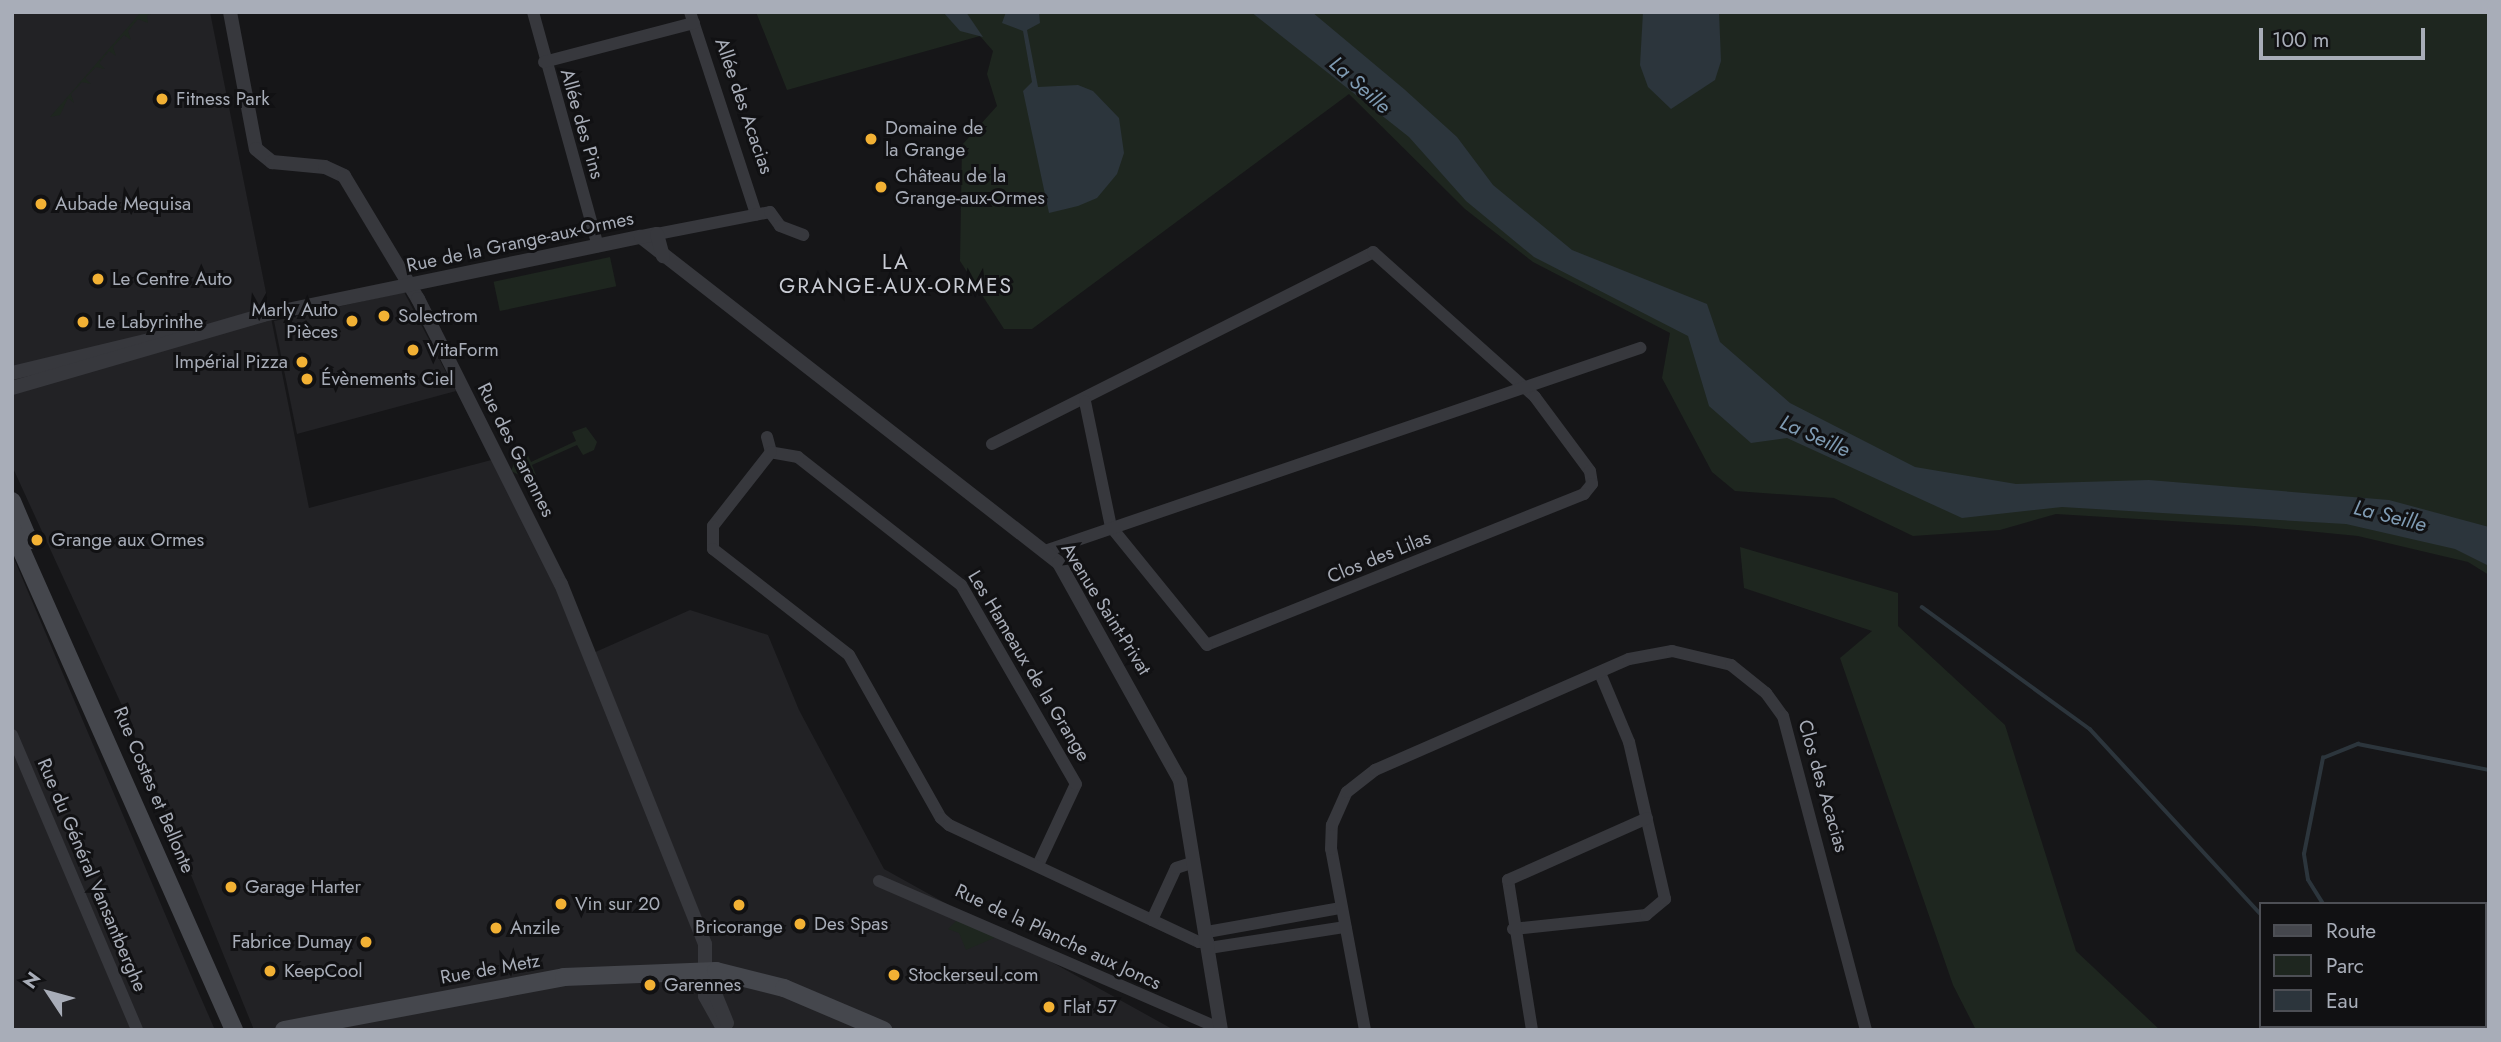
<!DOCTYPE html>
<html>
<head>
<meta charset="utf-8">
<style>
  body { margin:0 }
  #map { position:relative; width:2501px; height:1042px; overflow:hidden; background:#161618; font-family:Jost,sans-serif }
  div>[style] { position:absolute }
  .built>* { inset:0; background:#222225 }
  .green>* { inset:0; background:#1e261f; transform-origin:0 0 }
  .water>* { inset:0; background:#2c353c }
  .stream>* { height:3.5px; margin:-1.75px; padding:0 1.75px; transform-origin:1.75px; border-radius:1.75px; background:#2c353c }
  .minor>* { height:12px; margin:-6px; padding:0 6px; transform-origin:6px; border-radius:6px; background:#37383d }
  .tertiary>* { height:14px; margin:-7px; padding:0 7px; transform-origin:7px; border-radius:7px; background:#37383d }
  .secondary>* { height:18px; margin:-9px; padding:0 9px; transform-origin:9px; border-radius:9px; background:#45474d }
  .dots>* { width:19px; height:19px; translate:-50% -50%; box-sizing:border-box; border:4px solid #111113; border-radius:50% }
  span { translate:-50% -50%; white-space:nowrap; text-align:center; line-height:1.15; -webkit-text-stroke:6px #111113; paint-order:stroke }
  .poi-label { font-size:19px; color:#a8adb8 }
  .left { translate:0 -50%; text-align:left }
  .right { translate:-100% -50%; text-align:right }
  .street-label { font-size:19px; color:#a8adb8 }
  .water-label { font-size:21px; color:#7f9bb3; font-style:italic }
  .neighbourhood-label { font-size:21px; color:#c9ccd4; letter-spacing:2px }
  .frame { position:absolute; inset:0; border:14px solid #a8adb8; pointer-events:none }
  .legend { position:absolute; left:2259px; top:902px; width:228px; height:126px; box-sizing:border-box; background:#111113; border:2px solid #4d4f55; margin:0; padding:9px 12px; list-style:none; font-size:21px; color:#a8adb8 }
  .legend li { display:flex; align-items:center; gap:14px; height:35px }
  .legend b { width:35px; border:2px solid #4d4f55 }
  .north { position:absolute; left:14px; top:958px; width:70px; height:70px; -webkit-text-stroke:5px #111113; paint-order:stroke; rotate:306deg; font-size:19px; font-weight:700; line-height:28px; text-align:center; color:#a8adb8 }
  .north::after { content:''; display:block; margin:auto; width:24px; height:32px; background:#a8adb8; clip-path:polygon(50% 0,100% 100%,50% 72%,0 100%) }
  .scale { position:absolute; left:2259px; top:28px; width:166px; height:32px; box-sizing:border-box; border:4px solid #a8adb8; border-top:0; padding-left:9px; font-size:21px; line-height:24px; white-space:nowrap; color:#a8adb8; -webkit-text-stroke:5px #111113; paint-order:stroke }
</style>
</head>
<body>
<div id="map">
  <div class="built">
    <i style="clip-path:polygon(12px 12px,210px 12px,309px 508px,499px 458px,591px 654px,690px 610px,768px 635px,799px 710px,884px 869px,1174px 1030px,254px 1030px,124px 710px,12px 466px)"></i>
    <i style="clip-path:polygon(404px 292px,456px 391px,297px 434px,274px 321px)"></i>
    <i style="clip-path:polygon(12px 554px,194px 982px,215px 1030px,12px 1030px)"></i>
  </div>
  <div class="green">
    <i style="clip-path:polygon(141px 12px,159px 12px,147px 15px,148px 23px,138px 19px,128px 31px,131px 40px,124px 35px,113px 47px,116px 56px,109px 51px,99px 63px,105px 69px,96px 67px,85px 78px,91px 84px,82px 82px,71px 94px,74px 103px,68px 98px,60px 115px,50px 117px)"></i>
    <i style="clip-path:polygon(756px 12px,2489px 12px,2489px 575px,2468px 562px,2358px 536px,2254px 526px,2056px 514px,2000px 530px,1913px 536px,1834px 498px,1735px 491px,1712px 472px,1662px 378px,1670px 333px,1533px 262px,1465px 209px,1349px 94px,1032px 329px,1004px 329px,960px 261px,962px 145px,997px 106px,987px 74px,993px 51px,980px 36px,787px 90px)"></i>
    <i style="left:610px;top:257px;width:30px;height:119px;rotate:78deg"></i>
    <i style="clip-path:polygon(586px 427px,597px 442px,594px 450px,583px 455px,577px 445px,532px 465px,536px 475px,527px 479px,511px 471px,517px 456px,526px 451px,531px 462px,576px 441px,572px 432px)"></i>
    <i style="clip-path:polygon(1740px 547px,1898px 593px,1898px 626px,2005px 725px,2076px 951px,2160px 1030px,1976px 1030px,1953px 985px,1840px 658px,1872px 631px,1744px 588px)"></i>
    <i style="clip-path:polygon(958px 919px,996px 937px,966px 950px,959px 933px,948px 929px)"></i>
  </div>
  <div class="water">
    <i style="clip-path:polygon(943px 12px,966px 12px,983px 37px,960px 31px)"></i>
    <i style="clip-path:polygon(1006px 12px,1039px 12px,1040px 23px,1027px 30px,1038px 87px,1078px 85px,1093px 91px,1119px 118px,1124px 153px,1117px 174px,1097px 198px,1078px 206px,1049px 213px,1023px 91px,1032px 82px,1023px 31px,1002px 23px)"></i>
    <i style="clip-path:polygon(1251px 12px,1312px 12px,1404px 89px,1457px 137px,1493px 185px,1572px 250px,1707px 304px,1720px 342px,1790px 403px,1915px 467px,2016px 484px,2149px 480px,2389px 500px,2489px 527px,2489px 566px,2455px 549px,2346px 524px,2062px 507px,1962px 518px,1787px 438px,1751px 443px,1709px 406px,1688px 336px,1534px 257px,1466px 201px,1409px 137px)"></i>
    <i style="clip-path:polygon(1643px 12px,1719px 12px,1721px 61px,1715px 80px,1671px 109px,1648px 87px,1640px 65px)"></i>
  </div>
  <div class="stream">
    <i style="left:1922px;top:607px;width:208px;rotate:36deg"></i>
    <i style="left:2090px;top:729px;width:252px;rotate:47.3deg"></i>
    <i style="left:2323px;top:904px;width:28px;rotate:-122deg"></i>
    <i style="left:2308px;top:880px;width:26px;rotate:-99deg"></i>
    <i style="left:2304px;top:854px;width:98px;rotate:-78.8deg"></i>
    <i style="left:2323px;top:758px;width:38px;rotate:-22deg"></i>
    <i style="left:2358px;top:744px;width:134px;rotate:11.2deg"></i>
    <i style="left:2394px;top:1030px;width:5px;rotate:-53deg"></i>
  </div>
  <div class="minor">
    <i style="left:533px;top:12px;width:243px;rotate:74.5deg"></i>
    <i style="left:690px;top:12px;width:213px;rotate:71.9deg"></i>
    <i style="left:544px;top:62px;width:155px;rotate:-14.6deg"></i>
    <i style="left:657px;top:234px;width:115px;rotate:-11deg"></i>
    <i style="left:770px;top:212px;width:17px;rotate:54deg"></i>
    <i style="left:780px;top:226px;width:25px;rotate:21deg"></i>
    <i style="left:767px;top:437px;width:16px;rotate:75deg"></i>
    <i style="left:992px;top:444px;width:427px;rotate:-26.7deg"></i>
    <i style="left:1373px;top:252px;width:217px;rotate:41.8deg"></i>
    <i style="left:1535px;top:397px;width:92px;rotate:53.4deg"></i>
    <i style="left:1590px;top:471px;width:13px;rotate:81deg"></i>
    <i style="left:1592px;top:484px;width:13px;rotate:129deg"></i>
    <i style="left:1584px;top:494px;width:406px;rotate:158.2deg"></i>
    <i style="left:1207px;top:645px;width:152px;rotate:-129.1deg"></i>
    <i style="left:1111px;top:527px;width:128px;rotate:-101.7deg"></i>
    <i style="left:1048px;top:550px;width:626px;rotate:-18.84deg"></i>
    <i style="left:12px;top:735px;width:320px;rotate:67deg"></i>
    <i style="left:1038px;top:865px;width:89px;rotate:-64.9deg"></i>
    <i style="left:1076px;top:784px;width:230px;rotate:-120deg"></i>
    <i style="left:961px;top:585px;width:207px;rotate:-141.9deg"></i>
    <i style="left:798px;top:457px;width:27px;rotate:-170deg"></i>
    <i style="left:771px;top:452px;width:94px;rotate:128.1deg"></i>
    <i style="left:713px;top:526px;width:23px;rotate:90deg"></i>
    <i style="left:713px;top:549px;width:172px;rotate:37.9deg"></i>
    <i style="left:849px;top:655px;width:187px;rotate:60.6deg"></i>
    <i style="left:941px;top:818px;width:11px;rotate:41deg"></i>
    <i style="left:949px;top:825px;width:276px;rotate:25.1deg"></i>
    <i style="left:1199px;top:942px;width:9px;rotate:-6deg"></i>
    <i style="left:879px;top:881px;width:373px;rotate:23.4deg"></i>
    <i style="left:1152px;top:920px;width:57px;rotate:-65.2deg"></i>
    <i style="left:1176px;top:868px;width:19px;rotate:-18deg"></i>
    <i style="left:1513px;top:929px;width:134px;rotate:-6deg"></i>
    <i style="left:1646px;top:915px;width:25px;rotate:-40deg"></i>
    <i style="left:1665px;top:899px;width:161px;rotate:-102.9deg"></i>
    <i style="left:1629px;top:742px;width:75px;rotate:-112.8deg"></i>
    <i style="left:1207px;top:932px;width:136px;rotate:-10.2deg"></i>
    <i style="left:1209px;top:948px;width:138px;rotate:-8.8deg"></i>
    <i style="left:1365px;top:1030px;width:184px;rotate:-100.6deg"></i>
    <i style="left:1331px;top:849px;width:24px;rotate:-88deg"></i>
    <i style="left:1332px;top:825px;width:36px;rotate:-66deg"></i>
    <i style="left:1347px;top:792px;width:36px;rotate:-38deg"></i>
    <i style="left:1375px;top:770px;width:277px;rotate:-23.6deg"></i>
    <i style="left:1629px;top:659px;width:44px;rotate:-10.5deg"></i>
    <i style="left:1672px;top:651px;width:61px;rotate:13.3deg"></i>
    <i style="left:1731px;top:665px;width:45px;rotate:38.7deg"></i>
    <i style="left:1766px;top:693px;width:29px;rotate:54deg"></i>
    <i style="left:1783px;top:716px;width:325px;rotate:75.2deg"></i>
    <i style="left:1532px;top:1030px;width:152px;rotate:-99.1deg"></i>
    <i style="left:1508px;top:880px;width:152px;rotate:-24deg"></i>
  </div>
  <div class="tertiary">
    <i style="left:230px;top:12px;width:139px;rotate:79.3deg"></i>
    <i style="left:256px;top:149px;width:21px;rotate:39deg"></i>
    <i style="left:272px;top:162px;width:53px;rotate:5.4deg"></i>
    <i style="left:325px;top:167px;width:21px;rotate:25deg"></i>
    <i style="left:344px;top:176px;width:144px;rotate:59deg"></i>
    <i style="left:418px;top:299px;width:319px;rotate:63.4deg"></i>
    <i style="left:561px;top:584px;width:388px;rotate:68.2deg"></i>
    <i style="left:705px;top:944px;width:52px;rotate:90deg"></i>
    <i style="left:705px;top:996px;width:39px;rotate:61deg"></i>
    <i style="left:641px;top:237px;width:530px;rotate:37.95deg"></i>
    <i style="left:1059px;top:563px;width:248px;rotate:60.9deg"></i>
    <i style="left:1180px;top:780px;width:253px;rotate:80.7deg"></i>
    <i style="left:12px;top:373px;width:171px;rotate:-13.5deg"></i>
    <i style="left:12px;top:388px;width:261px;rotate:-16.2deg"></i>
    <i style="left:263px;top:315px;width:386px;rotate:-11.7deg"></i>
    <i style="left:641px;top:237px;width:16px;rotate:-11deg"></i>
    <i style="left:657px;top:234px;width:23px;rotate:75deg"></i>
    <i style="left:707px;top:974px;width:53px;rotate:67.8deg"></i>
  </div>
  <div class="secondary">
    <i style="left:12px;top:501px;width:43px;rotate:67deg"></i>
    <i style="left:12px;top:529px;width:548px;rotate:66.1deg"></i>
    <i style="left:284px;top:1030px;width:285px;rotate:-10.7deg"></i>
    <i style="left:564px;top:977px;width:152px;rotate:-2.3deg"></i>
    <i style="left:716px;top:971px;width:70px;rotate:14deg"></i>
    <i style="left:784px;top:988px;width:108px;rotate:23deg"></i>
  </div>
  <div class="dots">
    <i style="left:162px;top:99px;background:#f2b134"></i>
    <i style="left:871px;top:139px;background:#f2b134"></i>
    <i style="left:881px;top:187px;background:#f2b134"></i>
    <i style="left:41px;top:204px;background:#f2b134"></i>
    <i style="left:98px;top:279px;background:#f2b134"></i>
    <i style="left:384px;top:316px;background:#f2b134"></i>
    <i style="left:352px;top:321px;background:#f2b134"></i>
    <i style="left:83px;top:322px;background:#f2b134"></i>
    <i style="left:413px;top:350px;background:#f2b134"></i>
    <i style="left:302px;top:362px;background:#f2b134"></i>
    <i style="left:307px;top:379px;background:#f2b134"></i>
    <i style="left:37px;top:540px;background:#f2b134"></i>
    <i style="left:231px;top:887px;background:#f2b134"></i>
    <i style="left:561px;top:904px;background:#f2b134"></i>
    <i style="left:739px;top:905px;background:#f2b134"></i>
    <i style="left:800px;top:924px;background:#f2b134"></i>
    <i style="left:496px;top:928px;background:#f2b134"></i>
    <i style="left:366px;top:942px;background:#f2b134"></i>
    <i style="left:270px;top:971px;background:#f2b134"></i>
    <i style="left:894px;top:975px;background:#f2b134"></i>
    <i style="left:650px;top:985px;background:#f2b134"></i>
    <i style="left:1049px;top:1007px;background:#f2b134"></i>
  </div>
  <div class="poi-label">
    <span class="left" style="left:176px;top:99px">Fitness Park</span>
    <span class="left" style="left:885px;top:139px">Domaine de<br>la Grange</span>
    <span class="left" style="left:895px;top:187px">Château de la<br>Grange-aux-Ormes</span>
    <span class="left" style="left:55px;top:204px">Aubade Mequisa</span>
    <span class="left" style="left:112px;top:279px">Le Centre Auto</span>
    <span class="right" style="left:338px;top:321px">Marly Auto<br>Pièces</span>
    <span class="left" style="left:398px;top:316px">Solectrom</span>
    <span class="left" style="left:97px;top:322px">Le Labyrinthe</span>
    <span class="left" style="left:427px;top:350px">VitaForm</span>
    <span class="right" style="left:288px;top:362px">Impérial Pizza</span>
    <span class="left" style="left:321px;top:379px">Évènements Ciel</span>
    <span class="left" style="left:51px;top:540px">Grange aux Ormes</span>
    <span class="left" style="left:245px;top:887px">Garage Harter</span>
    <span class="left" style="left:575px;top:904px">Vin sur 20</span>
    <span class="left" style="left:814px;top:924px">Des Spas</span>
    <span style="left:739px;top:927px">Bricorange</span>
    <span class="left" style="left:510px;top:928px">Anzile</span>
    <span class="right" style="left:352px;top:942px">Fabrice Dumay</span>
    <span class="left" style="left:284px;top:971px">KeepCool</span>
    <span class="left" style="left:908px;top:975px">Stockerseul.com</span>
    <span class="left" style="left:664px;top:985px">Garennes</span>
    <span class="left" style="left:1063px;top:1007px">Flat 57</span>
  </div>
  <div class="street-label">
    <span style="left:744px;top:106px;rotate:71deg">Allée des Acacias</span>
    <span style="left:582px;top:124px;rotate:74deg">Allée des Pins</span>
    <span style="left:520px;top:242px;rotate:-12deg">Rue de la Grange-aux-Ormes</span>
    <span style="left:516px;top:450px;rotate:63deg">Rue des Garennes</span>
    <span style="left:1379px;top:557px;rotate:-22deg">Clos des Lilas</span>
    <span style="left:1106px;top:609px;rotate:58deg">Avenue Saint-Privat</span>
    <span style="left:1029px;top:666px;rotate:59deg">Les Hameaux de la Grange</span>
    <span style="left:1823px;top:786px;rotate:74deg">Clos des Acacias</span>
    <span style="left:154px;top:790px;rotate:67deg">Rue Costes et Bellonte</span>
    <span style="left:92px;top:875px;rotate:67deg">Rue du Général Vansantberghe</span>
    <span style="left:1058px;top:937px;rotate:25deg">Rue de la Planche aux Joncs</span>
    <span style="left:490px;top:969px;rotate:-10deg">Rue de Metz</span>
  </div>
  <div class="water-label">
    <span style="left:1360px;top:85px;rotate:42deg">La Seille</span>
    <span style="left:1815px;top:436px;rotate:24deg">La Seille</span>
    <span style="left:2390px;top:516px;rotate:14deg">La Seille</span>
  </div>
  <div class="neighbourhood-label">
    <span style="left:896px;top:274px">LA<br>GRANGE-AUX-ORMES</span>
  </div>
  <div class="frame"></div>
  <ul class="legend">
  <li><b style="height:9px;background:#45474d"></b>Route</li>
  <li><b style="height:19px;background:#1e261f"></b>Parc</li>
  <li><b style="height:19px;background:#2c353c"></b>Eau</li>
  </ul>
  <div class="north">N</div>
  <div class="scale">100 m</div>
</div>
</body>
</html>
